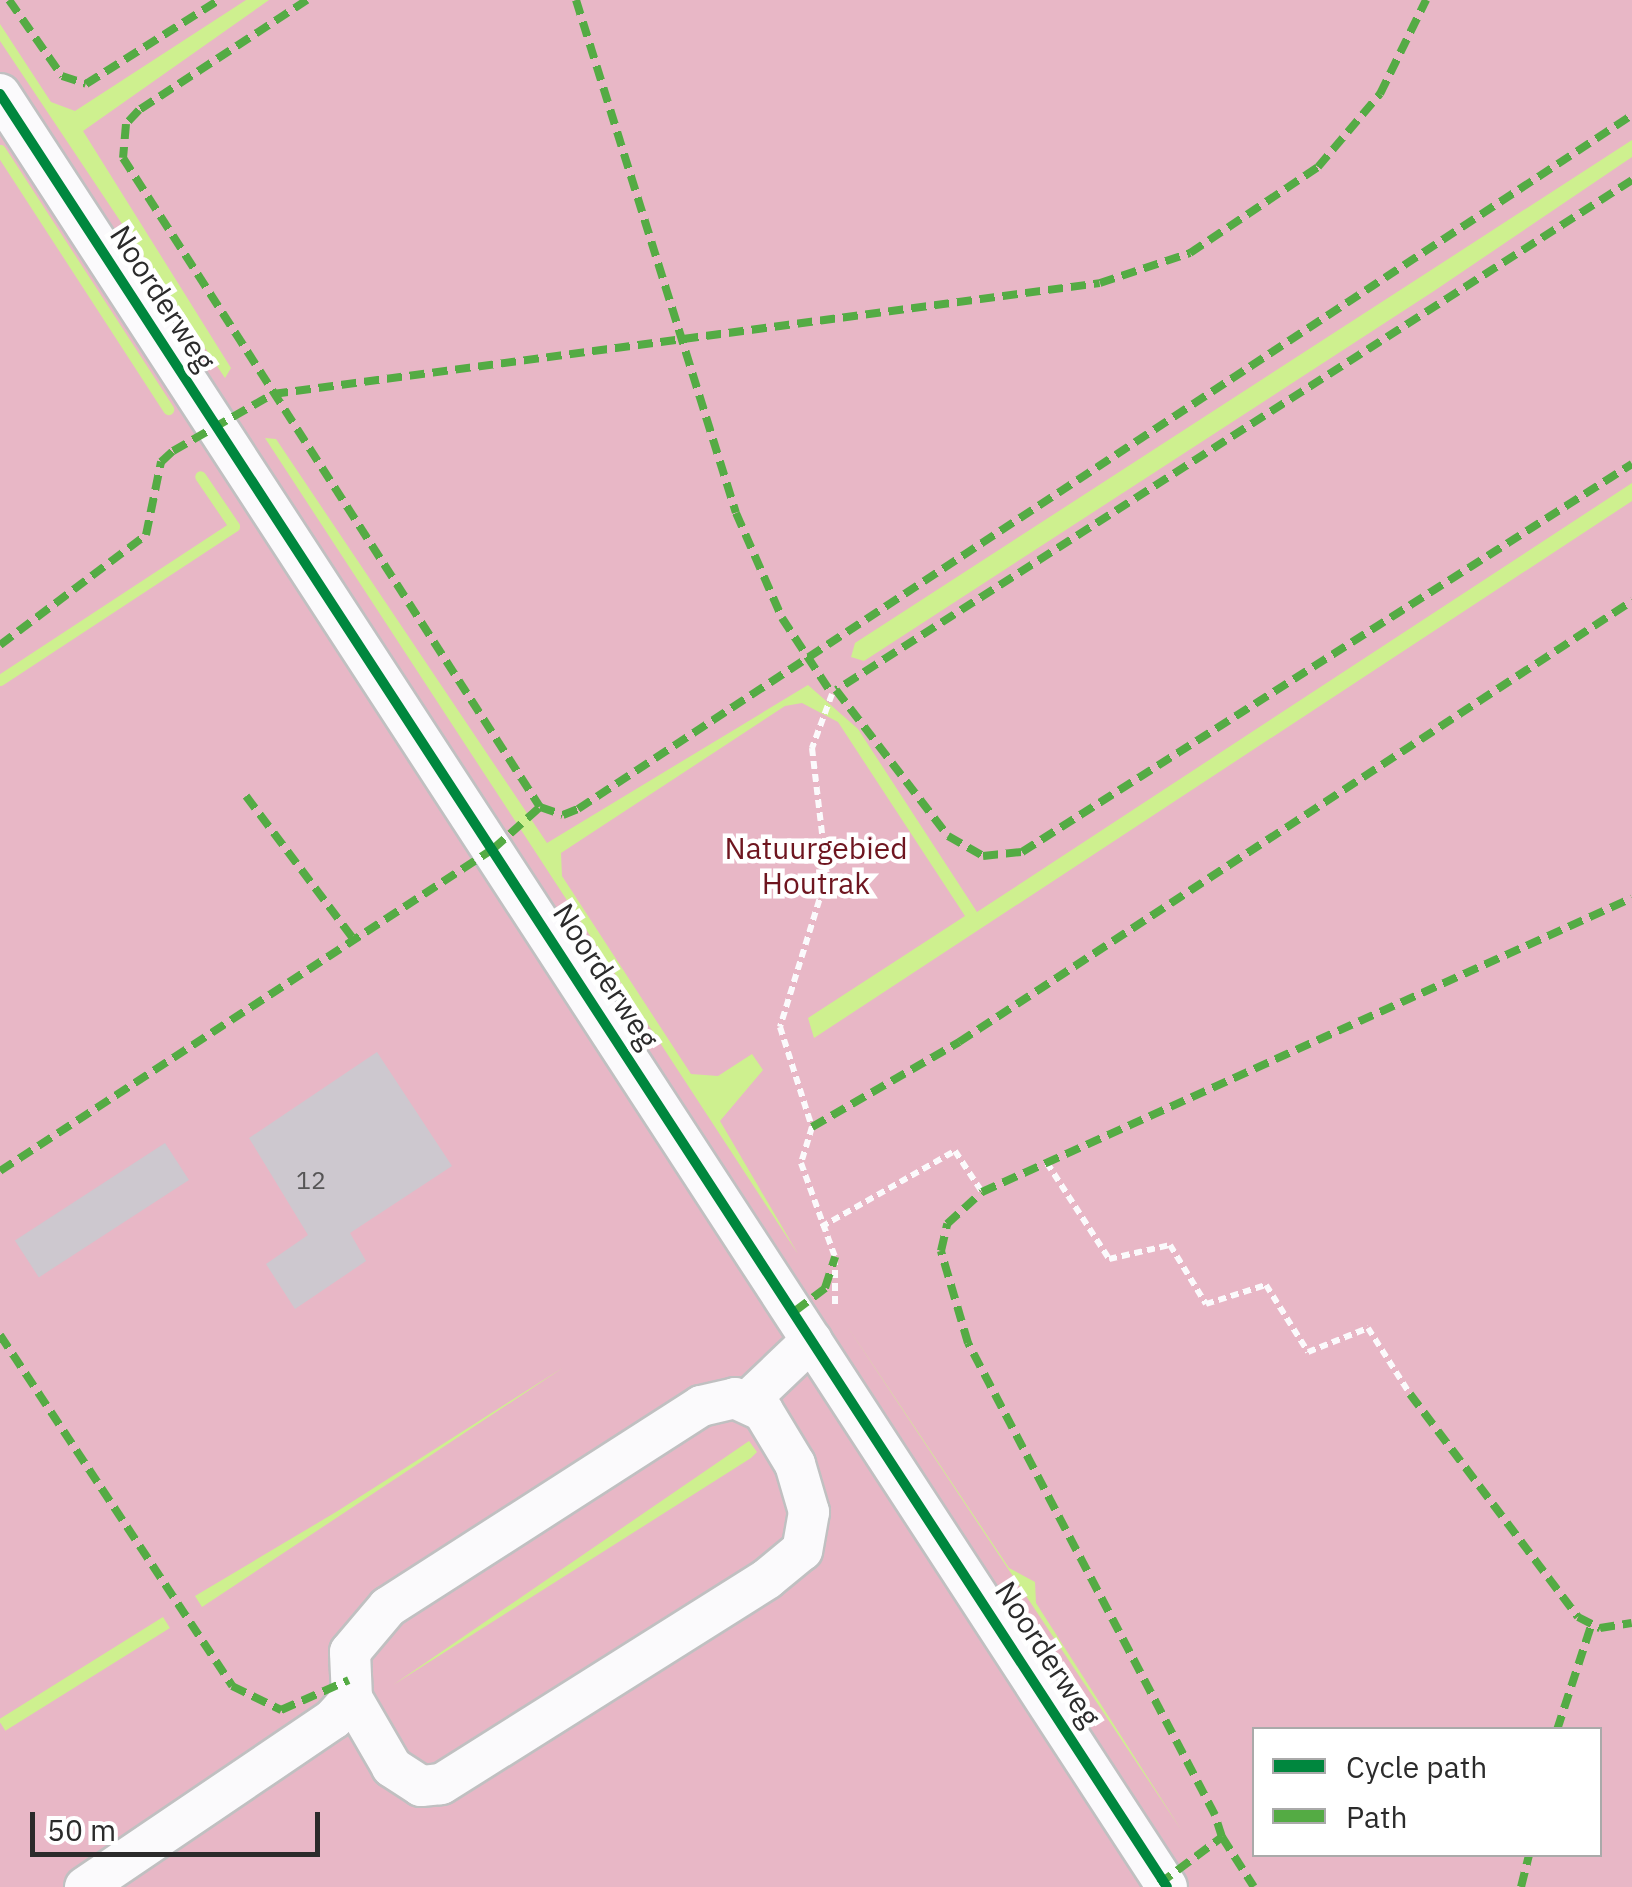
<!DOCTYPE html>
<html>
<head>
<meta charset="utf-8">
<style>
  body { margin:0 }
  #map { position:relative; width:1632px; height:1887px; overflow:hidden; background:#e7e0ea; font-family:"IBM Plex Sans",sans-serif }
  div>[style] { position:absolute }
  .green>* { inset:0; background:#e8b7c6 }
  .water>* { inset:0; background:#cef08f; transform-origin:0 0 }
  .stream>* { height:11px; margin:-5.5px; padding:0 5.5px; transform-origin:5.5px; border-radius:5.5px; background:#cef08f }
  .building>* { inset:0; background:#cdc8cf; transform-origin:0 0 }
  .path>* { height:6px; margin-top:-3px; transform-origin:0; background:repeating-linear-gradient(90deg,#fbfafc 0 8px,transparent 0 13px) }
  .roads { filter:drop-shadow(2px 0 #c0c0c1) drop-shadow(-2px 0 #c0c0c1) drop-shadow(0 2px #c0c0c1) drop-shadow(0 -2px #c0c0c1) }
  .minor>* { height:40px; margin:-20px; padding:0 20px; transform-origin:20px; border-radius:20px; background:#fbfafc }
  .quiet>* { height:8px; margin-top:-4px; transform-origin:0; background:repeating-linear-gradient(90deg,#54ab44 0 15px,transparent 0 23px) }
  .cycleway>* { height:10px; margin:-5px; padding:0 5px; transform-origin:5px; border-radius:5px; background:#00873e }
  span { translate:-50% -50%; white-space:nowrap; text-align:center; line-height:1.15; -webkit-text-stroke:9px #fff; paint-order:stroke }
  .number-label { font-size:25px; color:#565556 }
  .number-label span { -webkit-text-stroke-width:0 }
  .street-label { font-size:30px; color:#2b2b2b }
  .park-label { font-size:30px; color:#6e151f }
  .legend { position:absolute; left:1252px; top:1727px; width:350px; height:130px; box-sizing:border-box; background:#fff; border:2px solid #aaa; margin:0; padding:12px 18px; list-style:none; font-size:30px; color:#2b2b2b }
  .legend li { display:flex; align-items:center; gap:20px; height:50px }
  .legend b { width:50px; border:2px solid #aaa }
  .scale { position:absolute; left:30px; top:1812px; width:290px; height:45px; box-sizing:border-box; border:5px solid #2b2b2b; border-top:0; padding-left:12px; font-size:30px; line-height:35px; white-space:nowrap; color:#2b2b2b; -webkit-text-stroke:8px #fff; paint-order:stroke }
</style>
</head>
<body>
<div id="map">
  <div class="green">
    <i style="clip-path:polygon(evenodd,0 0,1632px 0,1632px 1887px,0 1887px,0 0,1254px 1730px,1600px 1730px,1600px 1854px,1254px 1854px,1254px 1730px)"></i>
  </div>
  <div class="water">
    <i style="clip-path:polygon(246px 0,269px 0,83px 131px,231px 368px,225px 378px,0 41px,0 24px,51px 102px,75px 111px)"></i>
    <i style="clip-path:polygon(1632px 140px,1632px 157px,1434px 291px,864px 661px,851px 657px,855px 643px)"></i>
    <i style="clip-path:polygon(265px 438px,276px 439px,547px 843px,808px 685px,858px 729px,977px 912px,1632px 483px,1632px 501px,814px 1038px,808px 1018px,965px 916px,838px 722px,802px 703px,785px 706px,561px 853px,562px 876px,691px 1074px,718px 1076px,752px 1054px,763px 1070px,720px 1121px,798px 1254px)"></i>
    <i style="clip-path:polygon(847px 1326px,1009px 1568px,1035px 1582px,1036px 1603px,1182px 1831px)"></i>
    <i style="clip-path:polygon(564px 1367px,202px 1607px,195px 1596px,336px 1512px)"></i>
    <i style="clip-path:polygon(749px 1441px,757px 1452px,751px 1458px,393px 1685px)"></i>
    <i style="left:163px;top:1617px;width:13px;height:194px;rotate:58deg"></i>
  </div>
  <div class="stream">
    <i style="left:0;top:150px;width:309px;rotate:57deg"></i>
    <i style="left:0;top:680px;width:280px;rotate:-33.3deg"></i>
    <i style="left:234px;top:526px;width:60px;rotate:-124.2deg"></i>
  </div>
  <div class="building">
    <i style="clip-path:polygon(377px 1052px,452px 1166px,350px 1233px,366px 1261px,295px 1309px,266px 1264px,308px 1235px,249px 1138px)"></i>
    <i style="left:165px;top:1143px;width:44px;height:179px;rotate:57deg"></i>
  </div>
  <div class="path">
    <i style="left:832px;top:694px;width:58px;rotate:110.3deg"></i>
    <i style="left:812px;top:748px;width:128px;rotate:83.3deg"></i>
    <i style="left:827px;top:875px;width:159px;rotate:107.2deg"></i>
    <i style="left:780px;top:1027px;width:105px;rotate:72.3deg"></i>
    <i style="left:812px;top:1127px;width:38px;rotate:107deg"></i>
    <i style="left:801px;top:1163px;width:100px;rotate:70.1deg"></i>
    <i style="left:835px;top:1257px;width:50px;rotate:90deg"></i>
    <i style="left:1047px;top:1163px;width:114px;rotate:57.1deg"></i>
    <i style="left:1109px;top:1259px;width:63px;rotate:-12.9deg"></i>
    <i style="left:1170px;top:1245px;width:69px;rotate:58.6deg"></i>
    <i style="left:1206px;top:1304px;width:63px;rotate:-17.6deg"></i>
    <i style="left:1266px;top:1285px;width:79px;rotate:57.9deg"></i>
    <i style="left:1308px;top:1352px;width:65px;rotate:-21.8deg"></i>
    <i style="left:1368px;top:1328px;width:78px;rotate:57.5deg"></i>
    <i style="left:821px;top:1227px;width:154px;rotate:-29.6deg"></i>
    <i style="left:955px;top:1151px;width:49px;rotate:56.6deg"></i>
  </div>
  <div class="roads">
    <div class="minor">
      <i style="left:0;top:94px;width:2139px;rotate:56.94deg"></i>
      <i style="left:748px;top:1401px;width:88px;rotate:-43.6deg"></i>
      <i style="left:85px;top:1887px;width:300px;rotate:-34.1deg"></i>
      <i style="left:333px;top:1719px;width:28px;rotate:-48deg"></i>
      <i style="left:352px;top:1698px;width:46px;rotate:-92.5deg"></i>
      <i style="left:350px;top:1652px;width:59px;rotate:-49.8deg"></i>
      <i style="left:388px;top:1607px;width:372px;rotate:-32.7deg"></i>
      <i style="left:701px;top:1406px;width:35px;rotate:-13deg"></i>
      <i style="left:735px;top:1398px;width:31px;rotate:25deg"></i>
      <i style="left:763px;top:1411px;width:62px;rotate:58.9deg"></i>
      <i style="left:795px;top:1464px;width:50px;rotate:73.7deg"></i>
      <i style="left:809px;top:1512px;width:39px;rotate:100deg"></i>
      <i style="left:802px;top:1550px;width:45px;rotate:140.4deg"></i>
      <i style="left:767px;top:1579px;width:385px;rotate:147.8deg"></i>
      <i style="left:441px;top:1784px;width:20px;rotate:174deg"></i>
      <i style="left:421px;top:1786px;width:35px;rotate:-147deg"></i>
      <i style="left:392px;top:1767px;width:80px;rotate:-120.1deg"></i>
    </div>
  </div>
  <div class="quiet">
    <i style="left:9px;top:0;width:93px;rotate:55.1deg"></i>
    <i style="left:62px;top:76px;width:25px;rotate:18deg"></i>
    <i style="left:86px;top:84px;width:157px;rotate:-32.3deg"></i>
    <i style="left:307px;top:0;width:201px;rotate:146.8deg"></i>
    <i style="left:139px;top:110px;width:19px;rotate:133deg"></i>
    <i style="left:126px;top:124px;width:34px;rotate:95deg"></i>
    <i style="left:123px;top:158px;width:771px;rotate:57.28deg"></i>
    <i style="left:576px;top:0;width:537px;rotate:72.68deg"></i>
    <i style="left:736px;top:513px;width:115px;rotate:66.3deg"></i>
    <i style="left:782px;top:618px;width:91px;rotate:56.7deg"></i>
    <i style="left:1632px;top:180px;width:945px;rotate:147.35deg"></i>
    <i style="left:836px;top:690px;width:184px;rotate:52.5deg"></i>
    <i style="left:948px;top:836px;width:40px;rotate:29.7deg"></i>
    <i style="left:983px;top:856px;width:39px;rotate:-6deg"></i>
    <i style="left:1022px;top:852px;width:723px;rotate:-32.46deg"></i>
    <i style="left:0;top:645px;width:183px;rotate:-37deg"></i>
    <i style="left:146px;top:535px;width:75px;rotate:-78.4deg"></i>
    <i style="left:161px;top:462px;width:16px;rotate:-43deg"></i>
    <i style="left:173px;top:451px;width:115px;rotate:-29.7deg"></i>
    <i style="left:273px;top:394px;width:834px;rotate:-7.64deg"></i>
    <i style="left:1100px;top:283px;width:95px;rotate:-18.4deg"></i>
    <i style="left:1190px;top:253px;width:154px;rotate:-33.9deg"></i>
    <i style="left:1318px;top:167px;width:96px;rotate:-49.7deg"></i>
    <i style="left:1380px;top:94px;width:105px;rotate:-63.9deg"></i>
    <i style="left:246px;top:796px;width:180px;rotate:53.1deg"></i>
    <i style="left:812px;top:1127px;width:170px;rotate:-30deg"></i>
    <i style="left:959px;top:1042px;width:805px;rotate:-33.24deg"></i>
    <i style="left:0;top:1171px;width:589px;rotate:-33.15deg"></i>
    <i style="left:493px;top:849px;width:63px;rotate:-41.8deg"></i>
    <i style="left:540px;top:807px;width:24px;rotate:19deg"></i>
    <i style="left:563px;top:815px;width:16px;rotate:-22deg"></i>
    <i style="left:578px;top:809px;width:1262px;rotate:-33.36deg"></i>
    <i style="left:795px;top:1311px;width:38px;rotate:-37deg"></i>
    <i style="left:825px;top:1288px;width:33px;rotate:-72deg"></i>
    <i style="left:0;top:1335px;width:421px;rotate:56.5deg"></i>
    <i style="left:232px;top:1686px;width:55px;rotate:26.1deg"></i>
    <i style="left:281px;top:1710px;width:74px;rotate:-23.8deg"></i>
    <i style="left:1410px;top:1394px;width:279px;rotate:53deg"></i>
    <i style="left:1578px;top:1617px;width:25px;rotate:27deg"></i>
    <i style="left:1600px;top:1628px;width:32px;rotate:-9deg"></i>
    <i style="left:1557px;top:1730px;width:113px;rotate:-71.9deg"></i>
    <i style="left:1222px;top:1837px;width:59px;rotate:57.4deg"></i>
    <i style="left:1159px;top:1884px;width:79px;rotate:-36.7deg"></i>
    <i style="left:1222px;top:1837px;width:23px;rotate:-108deg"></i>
    <i style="left:1215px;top:1815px;width:533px;rotate:-117.62deg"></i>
    <i style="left:968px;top:1343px;width:96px;rotate:-106.4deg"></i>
    <i style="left:941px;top:1251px;width:28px;rotate:-77deg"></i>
    <i style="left:947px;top:1224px;width:47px;rotate:-42.4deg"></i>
    <i style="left:982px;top:1192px;width:713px;rotate:-24.34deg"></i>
    <i style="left:1521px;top:1887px;width:34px;rotate:-76deg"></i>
  </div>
  <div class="cycleway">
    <i style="left:0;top:94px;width:2139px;rotate:56.94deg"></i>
  </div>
  <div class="number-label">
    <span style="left:311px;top:1180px">12</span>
  </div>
  <div class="street-label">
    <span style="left:163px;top:298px;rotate:57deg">Noorderweg</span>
    <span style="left:606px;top:976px;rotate:57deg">Noorderweg</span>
    <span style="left:1048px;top:1654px;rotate:57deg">Noorderweg</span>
  </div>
  <div class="park-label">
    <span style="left:816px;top:865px">Natuurgebied<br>Houtrak</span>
  </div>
  <ul class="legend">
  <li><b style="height:12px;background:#00873e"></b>Cycle path</li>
  <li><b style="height:12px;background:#54ab44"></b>Path</li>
  </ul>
  <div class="scale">50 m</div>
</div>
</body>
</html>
